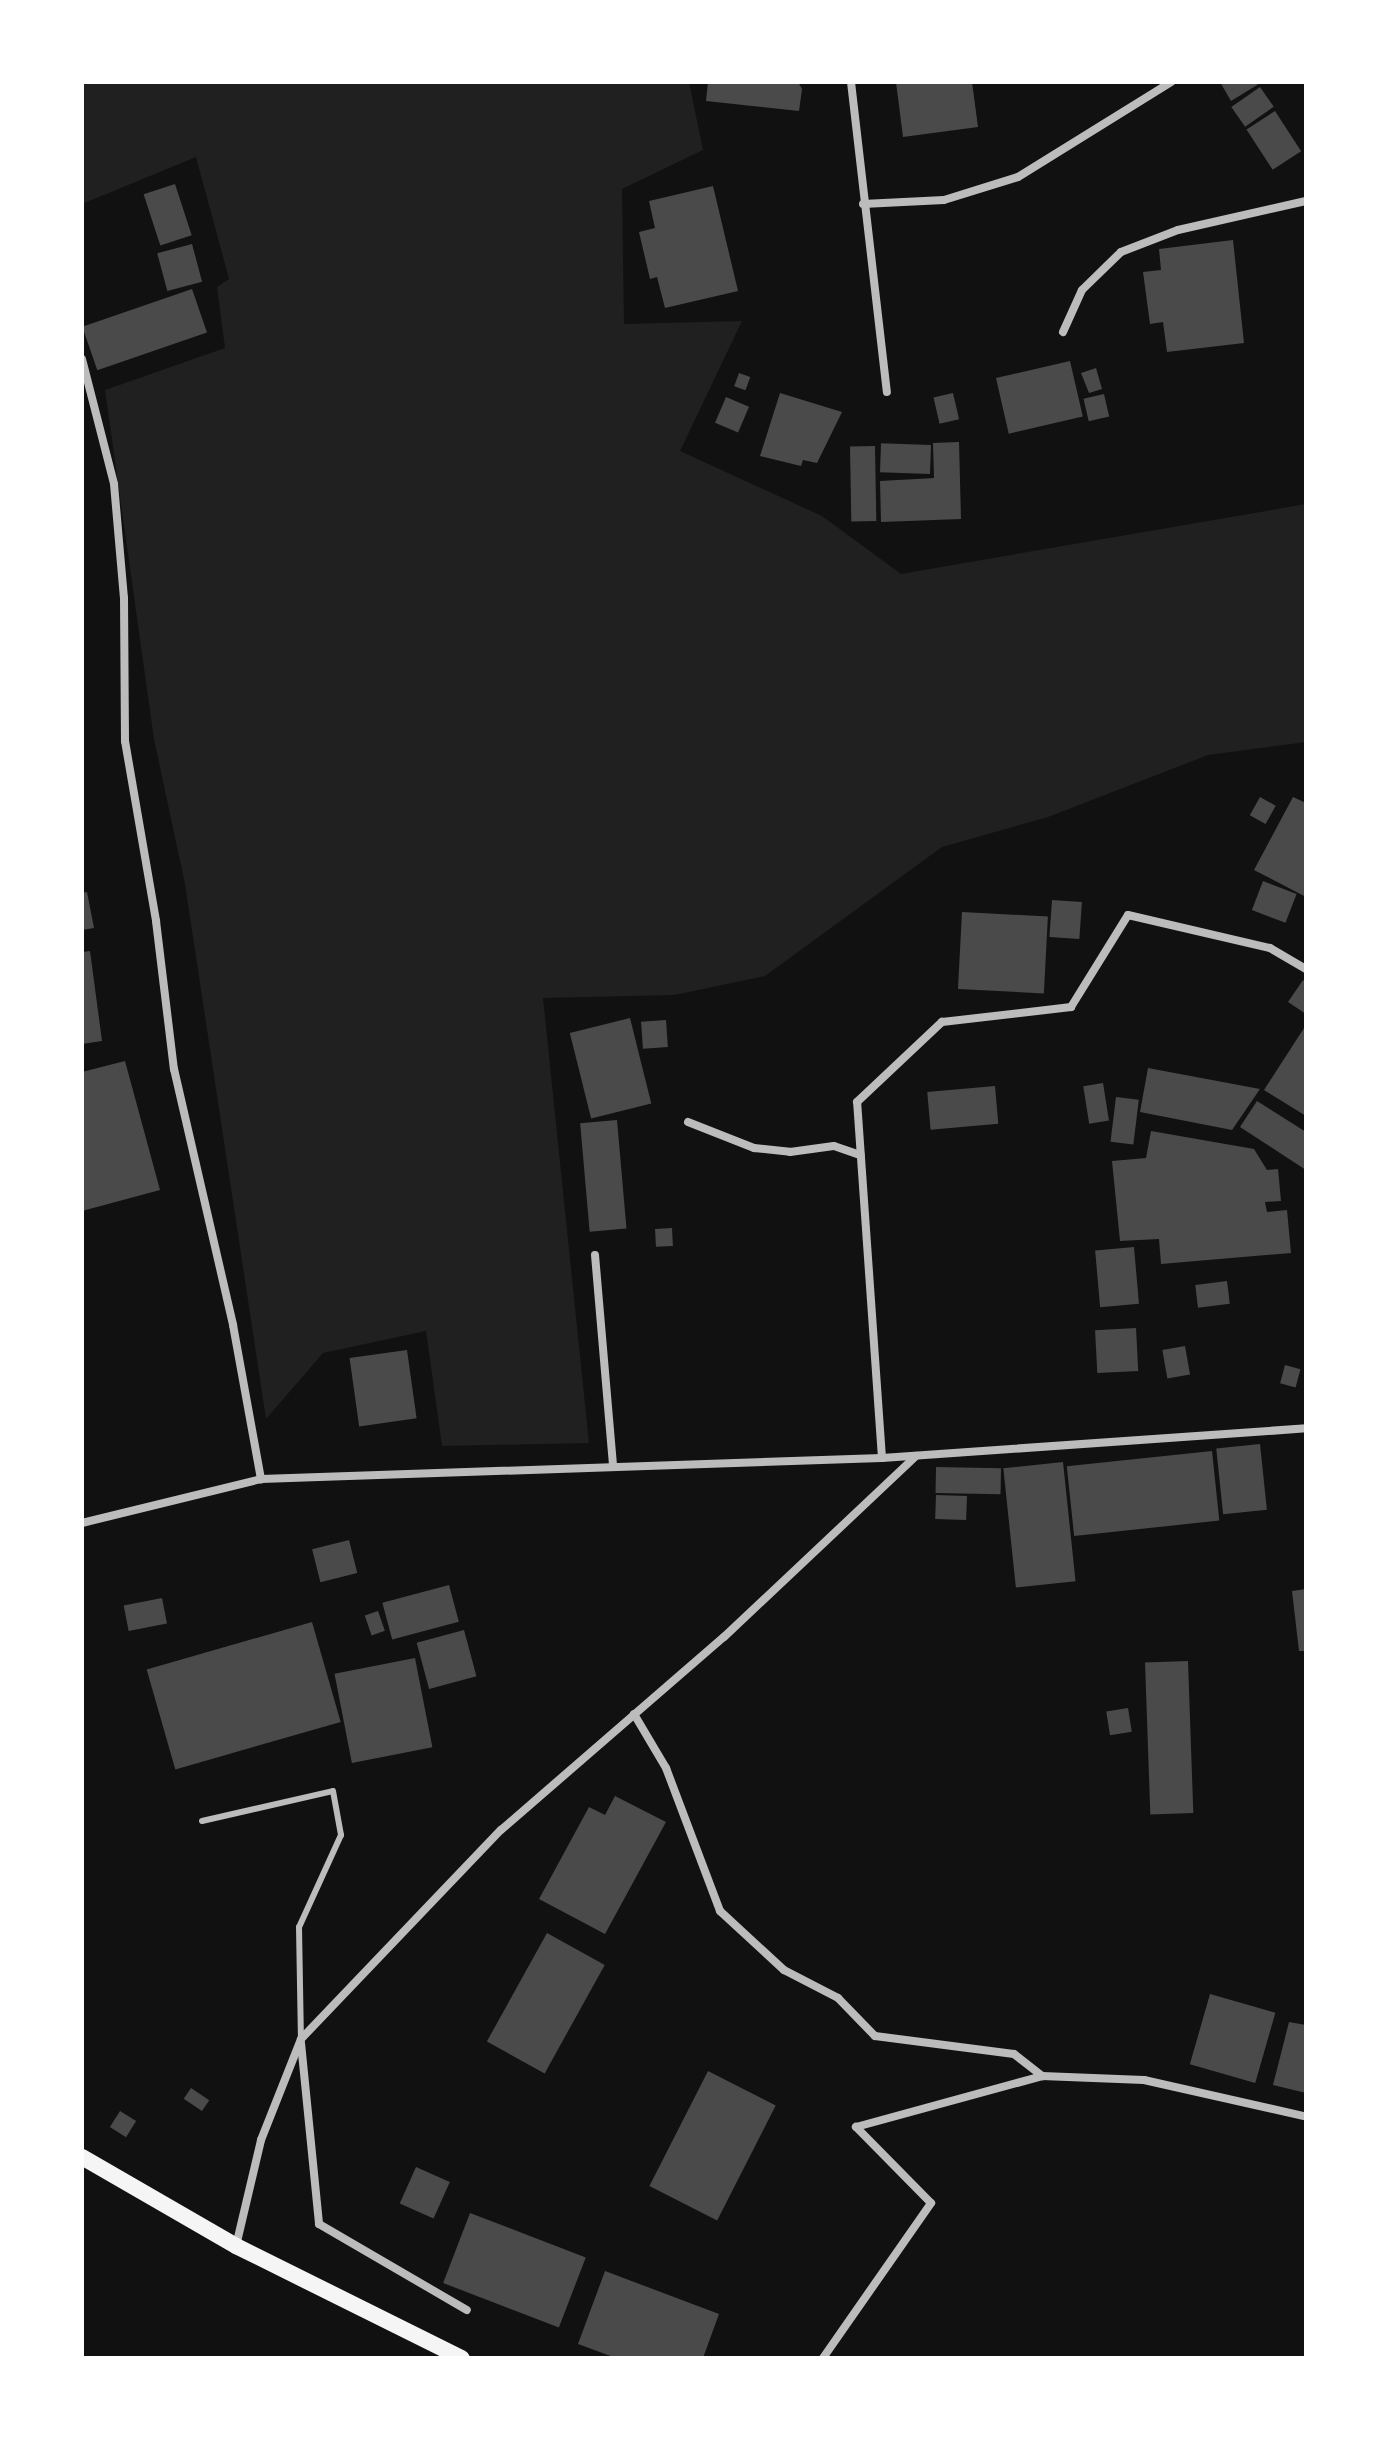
<!DOCTYPE html>
<html>
<head>
<meta charset="utf-8">
<style>
  body { margin:0 }
  #map { position:relative; width:1388px; height:2440px; overflow:hidden; background:#111; font-family:"Public Sans",sans-serif }
  div>[style] { position:absolute }
  .green>* { inset:0; background:#202020 }
  .building>* { inset:0; background:#4a4a4a; transform-origin:0 0 }
  .service>* { height:6px; margin:-3px; padding:0 3px; transform-origin:3px; border-radius:3px; background:#bcbcbc }
  .minor>* { height:8px; margin:-4px; padding:0 4px; transform-origin:4px; border-radius:4px; background:#bcbcbc }
  .secondary>* { height:16px; margin:-8px; padding:0 8px; transform-origin:8px; border-radius:8px; background:#f5f5f5 }
  span { translate:-50% -50%; white-space:nowrap; text-align:center; line-height:1.15; -webkit-text-stroke:8px #fff; paint-order:stroke }
  .frame { position:absolute; inset:0; border:84px solid #fff; pointer-events:none }
</style>
</head>
<body>
<div id="map">
  <div class="green">
    <i style="clip-path:polygon(82px 82px,689px 82px,703px 150px,622px 189px,624px 324px,742px 321px,680px 451px,822px 516px,901px 574px,1306px 504px,1306px 742px,1208px 755px,1048px 817px,942px 847px,765px 976px,674px 995px,543px 998px,589px 1443px,442px 1446px,426px 1331px,323px 1353px,266px 1419px,185px 884px,154px 739px,105px 390px,225px 348px,217px 287px,229px 279px,196px 157px,82px 204px)"></i>
  </div>
  <div class="building">
    <i style="clip-path:polygon(708px 82px,798px 82px,802px 89px,799px 111px,706px 101px)"></i>
    <i style="clip-path:polygon(896px 82px,972px 82px,978px 127px,903px 137px)"></i>
    <i style="clip-path:polygon(1220px 82px,1262px 82px,1231px 101px)"></i>
    <i style="left:1260px;top:87px;width:24px;height:35px;rotate:55deg"></i>
    <i style="left:1275px;top:111px;width:48px;height:34px;rotate:57deg"></i>
    <i style="left:175px;top:184px;width:54px;height:33px;rotate:72deg"></i>
    <i style="clip-path:polygon(713px 186px,738px 291px,665px 308px,657px 277px,650px 279px,639px 232px,655px 228px,649px 201px)"></i>
    <i style="clip-path:polygon(1233px 240px,1244px 343px,1167px 352px,1163px 322px,1150px 324px,1143px 272px,1161px 270px,1159px 249px)"></i>
    <i style="left:192px;top:244px;width:39px;height:36px;rotate:75deg"></i>
    <i style="left:192px;top:289px;width:46px;height:116px;rotate:71deg"></i>
    <i style="left:1070px;top:361px;width:57px;height:76px;rotate:77deg"></i>
    <i style="clip-path:polygon(1096px 368px,1102px 389px,1089px 393px,1081px 373px)"></i>
    <i style="left:739px;top:373px;width:12px;height:14px;rotate:20deg"></i>
    <i style="clip-path:polygon(780px 393px,842px 412px,817px 463px,803px 460px,801px 466px,760px 456px)"></i>
    <i style="left:953px;top:393px;width:27px;height:20px;rotate:77deg"></i>
    <i style="left:1104px;top:394px;width:23px;height:21px;rotate:77deg"></i>
    <i style="left:726px;top:397px;width:25px;height:28px;rotate:23deg"></i>
    <i style="clip-path:polygon(959px 442px,961px 519px,881px 522px,880px 481px,934px 478px,933px 443px)"></i>
    <i style="left:931px;top:445px;width:29px;height:50px;rotate:92deg"></i>
    <i style="left:875px;top:446px;width:75px;height:25px;rotate:89deg"></i>
    <i style="left:1260px;top:797px;width:18px;height:21px;rotate:29deg"></i>
    <i style="clip-path:polygon(1293px 797px,1306px 803px,1306px 897px,1254px 870px)"></i>
    <i style="left:1263px;top:881px;width:36px;height:31px;rotate:21deg"></i>
    <i style="clip-path:polygon(87px 892px,94px 928px,82px 930px,82px 893px)"></i>
    <i style="left:1052px;top:900px;width:30px;height:37px;rotate:4deg"></i>
    <i style="left:962px;top:912px;width:86px;height:77px;rotate:3deg"></i>
    <i style="clip-path:polygon(90px 951px,102px 1041px,82px 1044px,82px 952px)"></i>
    <i style="clip-path:polygon(1303px 980px,1306px 982px,1306px 1014px,1288px 1002px)"></i>
    <i style="left:630px;top:1018px;width:88px;height:62px;rotate:76deg"></i>
    <i style="left:666px;top:1020px;width:27px;height:25px;rotate:86deg"></i>
    <i style="clip-path:polygon(1306px 1025px,1306px 1116px,1264px 1090px)"></i>
    <i style="clip-path:polygon(125px 1061px,160px 1190px,82px 1211px,82px 1072px)"></i>
    <i style="clip-path:polygon(1148px 1068px,1260px 1089px,1232px 1130px,1140px 1112px)"></i>
    <i style="left:1103px;top:1083px;width:38px;height:20px;rotate:81deg"></i>
    <i style="left:995px;top:1086px;width:38px;height:68px;rotate:85deg"></i>
    <i style="left:1116px;top:1097px;width:23px;height:45px;rotate:7deg"></i>
    <i style="clip-path:polygon(1257px 1101px,1306px 1132px,1306px 1170px,1240px 1127px)"></i>
    <i style="left:617px;top:1120px;width:109px;height:37px;rotate:85deg"></i>
    <i style="clip-path:polygon(1151px 1131px,1254px 1149px,1267px 1170px,1278px 1169px,1281px 1201px,1265px 1202px,1267px 1212px,1287px 1210px,1291px 1253px,1161px 1264px,1159px 1239px,1120px 1241px,1112px 1161px,1146px 1158px)"></i>
    <i style="left:672px;top:1228px;width:18px;height:17px;rotate:87deg"></i>
    <i style="left:1134px;top:1247px;width:57px;height:39px;rotate:85deg"></i>
    <i style="left:1227px;top:1281px;width:23px;height:32px;rotate:83deg"></i>
    <i style="left:1136px;top:1328px;width:43px;height:41px;rotate:87deg"></i>
    <i style="left:1185px;top:1346px;width:29px;height:23px;rotate:80deg"></i>
    <i style="left:407px;top:1350px;width:69px;height:58px;rotate:82deg"></i>
    <i style="left:1285px;top:1365px;width:16px;height:19px;rotate:15deg"></i>
    <i style="left:1260px;top:1444px;width:66px;height:44px;rotate:84deg"></i>
    <i style="left:1212px;top:1451px;width:70px;height:146px;rotate:84deg"></i>
    <i style="left:1063px;top:1462px;width:120px;height:60px;rotate:84deg"></i>
    <i style="left:936px;top:1467px;width:65px;height:26px;rotate:1deg"></i>
    <i style="left:936px;top:1495px;width:31px;height:24px;rotate:2deg"></i>
    <i style="left:349px;top:1540px;width:34px;height:38px;rotate:76deg"></i>
    <i style="left:449px;top:1585px;width:38px;height:69px;rotate:75deg"></i>
    <i style="clip-path:polygon(1306px 1589px,1306px 1651px,1299px 1651px,1292px 1591px)"></i>
    <i style="left:162px;top:1598px;width:26px;height:39px;rotate:79deg"></i>
    <i style="left:378px;top:1611px;width:21px;height:14px;rotate:71deg"></i>
    <i style="left:312px;top:1622px;width:104px;height:172px;rotate:74deg"></i>
    <i style="left:464px;top:1630px;width:48px;height:49px;rotate:75deg"></i>
    <i style="left:415px;top:1658px;width:91px;height:82px;rotate:79deg"></i>
    <i style="left:1188px;top:1661px;width:152px;height:43px;rotate:88deg"></i>
    <i style="left:1128px;top:1708px;width:24px;height:22px;rotate:81deg"></i>
    <i style="clip-path:polygon(615px 1796px,666px 1822px,605px 1934px,539px 1899px,589px 1807px,605px 1815px)"></i>
    <i style="left:547px;top:1933px;width:66px;height:124px;rotate:29deg"></i>
    <i style="left:1210px;top:1994px;width:68px;height:73px;rotate:16deg"></i>
    <i style="clip-path:polygon(1289px 2022px,1306px 2025px,1306px 2093px,1273px 2085px)"></i>
    <i style="left:708px;top:2071px;width:76px;height:129px;rotate:27deg"></i>
    <i style="left:191px;top:2088px;width:22px;height:13px;rotate:34deg"></i>
    <i style="left:120px;top:2111px;width:19px;height:19px;rotate:32deg"></i>
    <i style="left:416px;top:2167px;width:37px;height:40px;rotate:24deg"></i>
    <i style="left:470px;top:2213px;width:124px;height:75px;rotate:21deg"></i>
    <i style="clip-path:polygon(605px 2271px,719px 2314px,703px 2358px,616px 2358px,578px 2344px)"></i>
  </div>
  <div class="service">
    <i style="left:202px;top:1821px;width:134px;rotate:-12.9deg"></i>
    <i style="left:333px;top:1791px;width:45px;rotate:79.7deg"></i>
    <i style="left:341px;top:1835px;width:101px;rotate:114.5deg"></i>
    <i style="left:299px;top:1927px;width:112px;rotate:89deg"></i>
  </div>
  <div class="minor">
    <i style="left:851px;top:82px;width:312px;rotate:83.4deg"></i>
    <i style="left:863px;top:204px;width:81px;rotate:-2.8deg"></i>
    <i style="left:944px;top:200px;width:77px;rotate:-17.3deg"></i>
    <i style="left:1018px;top:177px;width:180px;rotate:-31.8deg"></i>
    <i style="left:1063px;top:332px;width:46px;rotate:-65.7deg"></i>
    <i style="left:1082px;top:290px;width:54px;rotate:-44.3deg"></i>
    <i style="left:1121px;top:252px;width:61px;rotate:-21.1deg"></i>
    <i style="left:1178px;top:230px;width:131px;rotate:-12.8deg"></i>
    <i style="left:82px;top:359px;width:129px;rotate:75.6deg"></i>
    <i style="left:114px;top:484px;width:114px;rotate:85deg"></i>
    <i style="left:124px;top:598px;width:143px;rotate:89.6deg"></i>
    <i style="left:125px;top:741px;width:183px;rotate:80.2deg"></i>
    <i style="left:156px;top:921px;width:149px;rotate:83.1deg"></i>
    <i style="left:174px;top:1069px;width:263px;rotate:77deg"></i>
    <i style="left:233px;top:1325px;width:157px;rotate:79.7deg"></i>
    <i style="left:688px;top:1122px;width:71px;rotate:21.5deg"></i>
    <i style="left:754px;top:1148px;width:36px;rotate:6deg"></i>
    <i style="left:790px;top:1152px;width:44px;rotate:-7.8deg"></i>
    <i style="left:834px;top:1146px;width:28px;rotate:19deg"></i>
    <i style="left:595px;top:1255px;width:211px;rotate:85.1deg"></i>
    <i style="left:882px;top:1458px;width:357px;rotate:-94deg"></i>
    <i style="left:857px;top:1102px;width:117px;rotate:-43.3deg"></i>
    <i style="left:942px;top:1022px;width:130px;rotate:-6.6deg"></i>
    <i style="left:1071px;top:1007px;width:108px;rotate:-58.2deg"></i>
    <i style="left:1128px;top:915px;width:146px;rotate:13.1deg"></i>
    <i style="left:1270px;top:948px;width:42px;rotate:30.3deg"></i>
    <i style="left:82px;top:1523px;width:184px;rotate:-13.8deg"></i>
    <i style="left:261px;top:1479px;width:621px;rotate:-1.94deg"></i>
    <i style="left:882px;top:1458px;width:425px;rotate:-4deg"></i>
    <i style="left:634px;top:1714px;width:63px;rotate:59.3deg"></i>
    <i style="left:666px;top:1768px;width:153px;rotate:69.3deg"></i>
    <i style="left:720px;top:1911px;width:87px;rotate:42.7deg"></i>
    <i style="left:784px;top:1970px;width:61px;rotate:27.4deg"></i>
    <i style="left:838px;top:1998px;width:53px;rotate:45.8deg"></i>
    <i style="left:875px;top:2036px;width:140px;rotate:7.4deg"></i>
    <i style="left:1014px;top:2054px;width:36px;rotate:38deg"></i>
    <i style="left:1042px;top:2076px;width:102px;rotate:2.2deg"></i>
    <i style="left:1144px;top:2080px;width:164px;rotate:12.7deg"></i>
    <i style="left:301px;top:2043px;width:182px;rotate:84.3deg"></i>
    <i style="left:319px;top:2224px;width:171px;rotate:30.2deg"></i>
    <i style="left:236px;top:2246px;width:109px;rotate:-76.7deg"></i>
    <i style="left:261px;top:2140px;width:109px;rotate:-68.4deg"></i>
    <i style="left:301px;top:2039px;width:289px;rotate:-46.3deg"></i>
    <i style="left:501px;top:1830px;width:295px;rotate:-40.9deg"></i>
    <i style="left:724px;top:1637px;width:264px;rotate:-43.3deg"></i>
    <i style="left:823px;top:2358px;width:189px;rotate:-55.1deg"></i>
    <i style="left:931px;top:2203px;width:107px;rotate:-134.6deg"></i>
    <i style="left:856px;top:2127px;width:193px;rotate:-15.3deg"></i>
  </div>
  <div class="secondary">
    <i style="left:82px;top:2157px;width:178px;rotate:30deg"></i>
    <i style="left:236px;top:2246px;width:252px;rotate:26.4deg"></i>
  </div>
  <div class="frame"></div>
</div>
</body>
</html>
